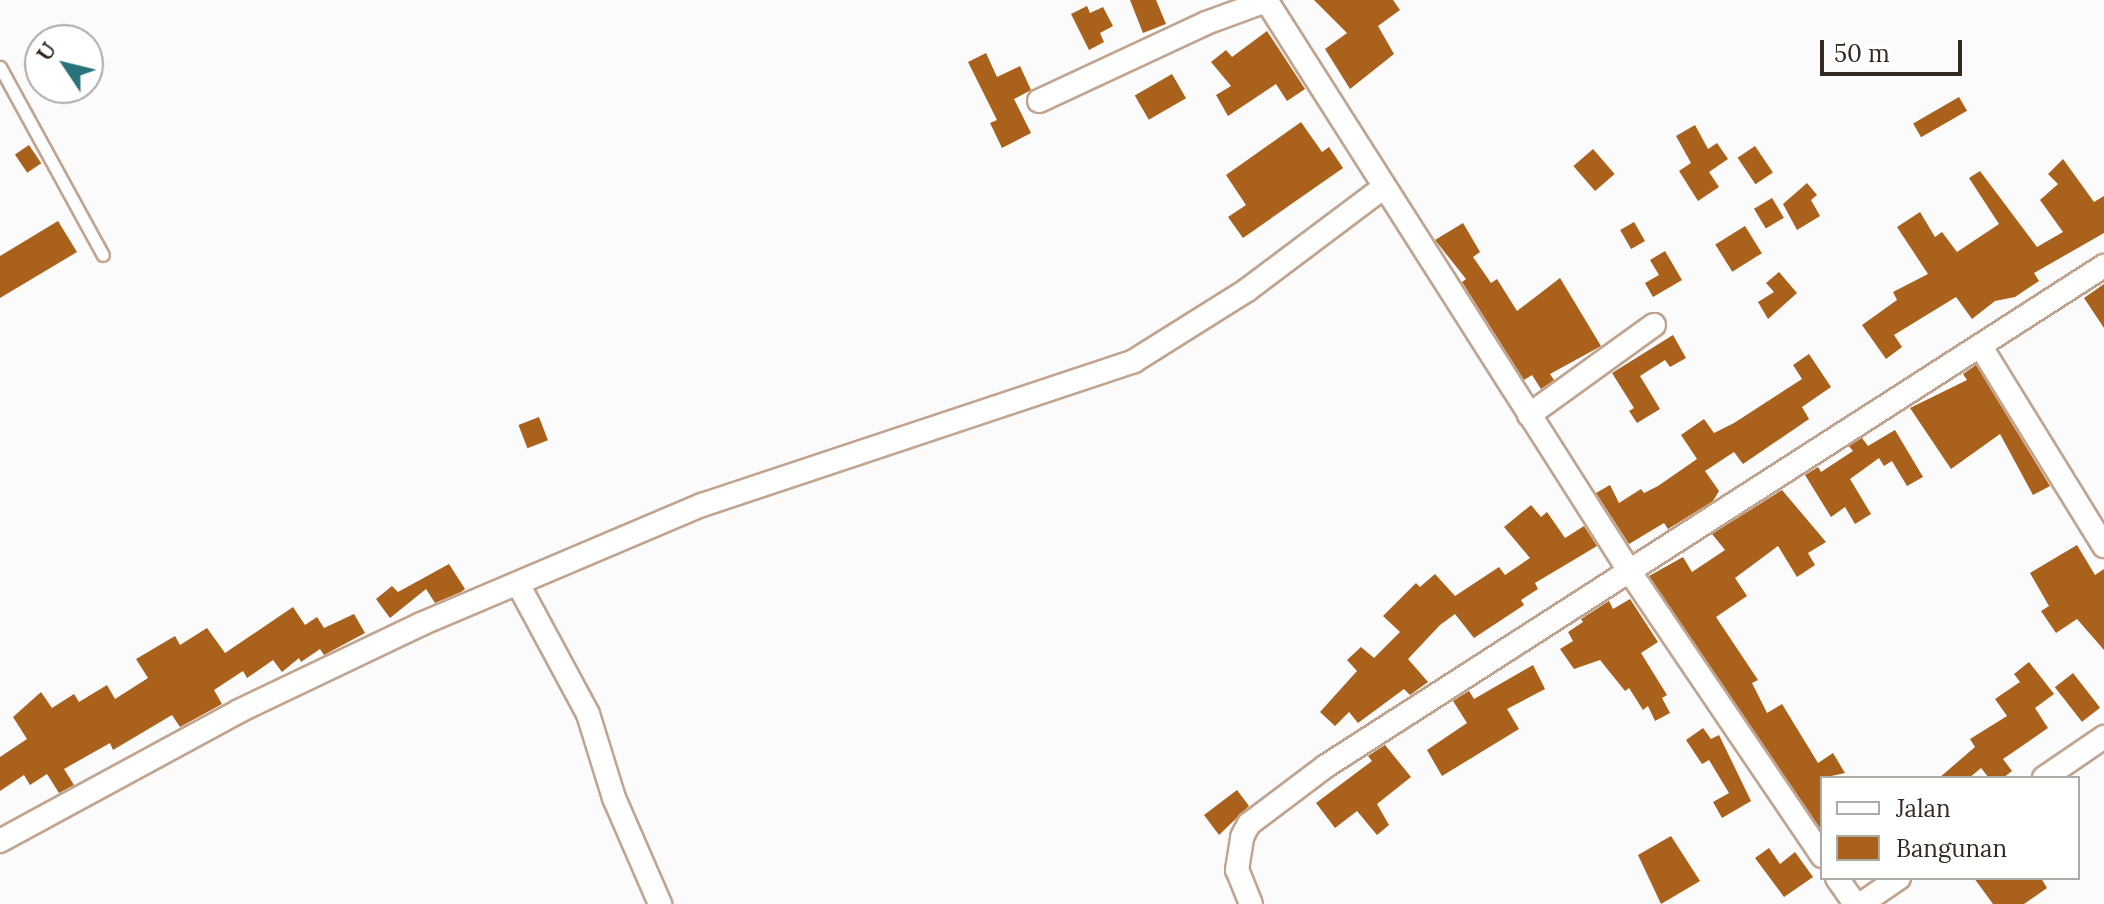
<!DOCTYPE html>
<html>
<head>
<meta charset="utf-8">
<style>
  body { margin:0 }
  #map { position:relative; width:2104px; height:904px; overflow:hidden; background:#fbfbfb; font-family:Lora,serif }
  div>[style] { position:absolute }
  .building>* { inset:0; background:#aa611b; transform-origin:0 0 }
  .roads { filter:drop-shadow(2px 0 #c1a48f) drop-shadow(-2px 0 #c1a48f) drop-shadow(0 2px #c1a48f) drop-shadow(0 -2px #c1a48f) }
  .service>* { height:11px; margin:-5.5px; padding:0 5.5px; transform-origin:5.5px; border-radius:5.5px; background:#fff }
  .minor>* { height:22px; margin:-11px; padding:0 11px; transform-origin:11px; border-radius:11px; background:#fff }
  span { translate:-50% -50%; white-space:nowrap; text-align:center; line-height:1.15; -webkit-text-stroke:8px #fff; paint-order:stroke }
  .legend { position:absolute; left:1820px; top:776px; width:260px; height:104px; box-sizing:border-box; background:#fff; border:2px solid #aeaaa6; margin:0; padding:10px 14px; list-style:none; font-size:24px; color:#352a21 }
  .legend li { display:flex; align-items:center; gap:16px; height:40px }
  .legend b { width:40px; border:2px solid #aeaaa6 }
  .north { position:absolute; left:24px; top:24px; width:80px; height:80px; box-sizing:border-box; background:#fff; border:2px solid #aeaaa6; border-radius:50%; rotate:305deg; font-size:22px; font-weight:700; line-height:32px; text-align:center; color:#352a21 }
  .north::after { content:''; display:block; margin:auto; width:28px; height:36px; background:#2a727c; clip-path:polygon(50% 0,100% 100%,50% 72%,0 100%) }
  .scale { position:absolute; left:1820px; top:40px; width:142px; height:36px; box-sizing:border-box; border:4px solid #352a21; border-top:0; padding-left:10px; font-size:24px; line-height:28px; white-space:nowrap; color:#352a21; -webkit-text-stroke:6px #fff; paint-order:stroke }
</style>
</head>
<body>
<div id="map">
  <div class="building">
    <i style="clip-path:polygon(1130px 0,1156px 0,1166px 24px,1143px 33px)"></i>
    <i style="clip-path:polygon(1314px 0,1393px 0,1400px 10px,1378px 26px,1394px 54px,1350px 89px,1325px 49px,1347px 33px)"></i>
    <i style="clip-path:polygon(1087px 6px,1090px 13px,1103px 7px,1113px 26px,1100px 33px,1104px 42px,1089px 50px,1071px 14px)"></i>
    <i style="clip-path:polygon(1267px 31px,1305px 89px,1287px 101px,1276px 84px,1228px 116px,1216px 95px,1231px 86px,1211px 62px,1226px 50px,1232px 57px)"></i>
    <i style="clip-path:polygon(986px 53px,997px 77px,1020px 66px,1031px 90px,1014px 99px,1031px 133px,1002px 148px,990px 123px,997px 120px,968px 62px)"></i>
    <i style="left:1172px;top:74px;width:28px;height:43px;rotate:60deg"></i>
    <i style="left:1959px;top:97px;width:16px;height:53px;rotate:60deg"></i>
    <i style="clip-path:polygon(1301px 122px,1322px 152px,1329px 147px,1343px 168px,1243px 238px,1228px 217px,1246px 205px,1226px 175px)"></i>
    <i style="clip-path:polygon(1695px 125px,1708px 149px,1717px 143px,1728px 159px,1709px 172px,1719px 187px,1698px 201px,1679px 171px,1691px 163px,1676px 136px)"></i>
    <i style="left:29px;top:145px;width:22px;height:17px;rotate:56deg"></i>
    <i style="left:1755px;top:146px;width:32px;height:21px;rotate:56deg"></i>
    <i style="left:1593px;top:149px;width:33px;height:26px;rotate:49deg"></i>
    <i style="clip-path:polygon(2063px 159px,2094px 202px,2104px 196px,2104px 233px,2034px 273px,2039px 281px,2015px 297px,1995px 301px,1972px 319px,1956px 297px,1894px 335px,1902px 347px,1886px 359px,1862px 325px,1897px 300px,1893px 292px,1928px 274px,1897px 227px,1920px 212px,1935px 237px,1942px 232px,1957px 252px,1999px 224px,1969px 178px,1980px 171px,2037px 247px,2063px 232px,2040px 200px,2058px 184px,2048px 174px)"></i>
    <i style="clip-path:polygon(1807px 183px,1817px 195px,1811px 200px,1820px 216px,1797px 230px,1783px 204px)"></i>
    <i style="left:1772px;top:198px;width:23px;height:21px;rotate:59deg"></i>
    <i style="clip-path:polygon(58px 221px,77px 252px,0 298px,0 256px)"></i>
    <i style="left:1634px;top:222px;width:22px;height:16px;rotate:60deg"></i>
    <i style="clip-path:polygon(1463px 223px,1480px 252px,1473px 257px,1491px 283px,1497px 279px,1517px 311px,1560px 278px,1601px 346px,1550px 374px,1554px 380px,1541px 389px,1532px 375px,1524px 380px,1462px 282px,1466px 279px,1435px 240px)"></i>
    <i style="left:1745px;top:226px;width:32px;height:35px;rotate:58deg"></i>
    <i style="clip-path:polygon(1665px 251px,1682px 280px,1653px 297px,1645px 283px,1659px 275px,1650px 260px)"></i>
    <i style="clip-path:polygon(1779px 272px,1797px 293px,1768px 319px,1758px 302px,1774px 292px,1766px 283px)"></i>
    <i style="clip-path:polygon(2104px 284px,2104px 328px,2084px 298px)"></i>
    <i style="clip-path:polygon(1673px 335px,1686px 358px,1670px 367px,1665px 360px,1640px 376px,1660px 409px,1637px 423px,1629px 411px,1634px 408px,1612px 373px)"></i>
    <i style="clip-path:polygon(1809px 354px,1831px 387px,1802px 407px,1809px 419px,1743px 464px,1734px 452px,1705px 471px,1719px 491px,1713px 501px,1668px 529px,1664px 523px,1629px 544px,1596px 493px,1610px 485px,1619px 503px,1641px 489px,1644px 493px,1658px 486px,1697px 459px,1681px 435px,1704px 419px,1714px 433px,1734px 423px,1802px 379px,1793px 365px)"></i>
    <i style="clip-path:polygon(1976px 365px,2050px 486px,2033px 495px,2000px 434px,1951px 469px,1910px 408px,1967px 380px,1963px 374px)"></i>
    <i style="left:539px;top:417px;width:25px;height:22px;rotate:69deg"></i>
    <i style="clip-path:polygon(1895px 430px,1923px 477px,1907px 486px,1892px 461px,1884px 466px,1879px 458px,1850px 479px,1871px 514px,1855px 524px,1845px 507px,1831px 517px,1805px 475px,1818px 467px,1821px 472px,1853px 451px,1849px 446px,1862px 438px,1868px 446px)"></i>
    <i style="clip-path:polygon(1782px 490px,1826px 542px,1808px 553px,1815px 565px,1797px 577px,1778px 546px,1735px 578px,1747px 596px,1716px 617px,1758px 680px,1752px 683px,1767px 713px,1782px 704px,1818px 763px,1833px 753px,1845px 773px,1822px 778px,1822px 831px,1649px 576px,1683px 557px,1692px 572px,1725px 550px,1712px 534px)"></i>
    <i style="clip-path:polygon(1531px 505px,1541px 517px,1547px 512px,1565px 538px,1584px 526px,1597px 546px,1535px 583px,1538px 589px,1521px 600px,1524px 605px,1474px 638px,1455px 614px,1440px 625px,1408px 659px,1428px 682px,1410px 695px,1404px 689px,1358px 723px,1349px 712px,1335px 726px,1320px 712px,1357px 671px,1347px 660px,1361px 647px,1374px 658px,1400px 632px,1383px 616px,1416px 583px,1420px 587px,1435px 574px,1455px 596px,1499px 567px,1505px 575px,1530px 558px,1504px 527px)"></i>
    <i style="clip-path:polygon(2077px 545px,2095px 575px,2104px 569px,2104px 650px,2077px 619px,2056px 633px,2041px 611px,2049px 606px,2030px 573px)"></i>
    <i style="clip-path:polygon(449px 564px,465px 589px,461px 592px,435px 603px,426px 589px,390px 618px,376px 599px,392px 586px,398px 592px)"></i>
    <i style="clip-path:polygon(1630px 599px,1658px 642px,1641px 653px,1667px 695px,1662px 698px,1670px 713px,1655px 721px,1648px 706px,1643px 710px,1629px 688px,1625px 691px,1600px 660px,1574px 669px,1560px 649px,1573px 641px,1568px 632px,1583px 622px,1581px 619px,1609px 601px,1613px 609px)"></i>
    <i style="clip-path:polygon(293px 607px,305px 625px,317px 617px,324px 628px,354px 614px,365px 633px,324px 655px,320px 649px,301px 662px,299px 658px,282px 672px,273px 660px,247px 678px,243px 671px,214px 690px,222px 704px,180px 727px,172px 715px,113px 750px,110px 743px,64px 769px,74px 785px,59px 793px,47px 774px,30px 785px,24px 775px,0 791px,0 757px,27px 739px,13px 717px,41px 692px,52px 708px,74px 694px,79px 702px,107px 685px,115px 699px,148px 678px,136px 659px,175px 636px,180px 645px,207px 628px,225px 653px)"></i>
    <i style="clip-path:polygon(2029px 662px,2054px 694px,2035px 708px,2048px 728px,2003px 759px,2012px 771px,2003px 778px,1989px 778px,1981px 768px,1969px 778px,1939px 778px,1975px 747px,1970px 739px,2007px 716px,1995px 699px,2020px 682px,2014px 674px)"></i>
    <i style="clip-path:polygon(1533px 665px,1545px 689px,1507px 709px,1519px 729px,1442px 776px,1427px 750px,1467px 723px,1453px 701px,1469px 691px,1474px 699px)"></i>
    <i style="left:2073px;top:673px;width:44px;height:23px;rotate:52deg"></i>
    <i style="clip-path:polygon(1703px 728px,1711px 739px,1719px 735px,1751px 801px,1722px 818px,1713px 802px,1729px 793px,1709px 760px,1702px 764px,1686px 740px)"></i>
    <i style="clip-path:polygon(1385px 745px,1411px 777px,1377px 804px,1389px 825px,1377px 835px,1357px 811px,1335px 828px,1316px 803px,1372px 761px,1368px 756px)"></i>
    <i style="clip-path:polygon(1237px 790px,1249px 806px,1219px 835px,1204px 815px)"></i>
    <i style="clip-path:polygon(1671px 836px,1700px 881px,1661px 904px,1638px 855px)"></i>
    <i style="clip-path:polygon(1769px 848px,1780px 864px,1795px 852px,1813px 877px,1784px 897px,1755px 858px)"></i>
    <i style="clip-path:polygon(1974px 878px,2041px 878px,2047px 888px,2024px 904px,1993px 904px)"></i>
  </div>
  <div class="roads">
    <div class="service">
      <i style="left:0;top:67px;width:214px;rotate:61.3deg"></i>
    </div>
    <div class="minor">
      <i style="left:1266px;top:0;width:678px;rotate:57.53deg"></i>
      <i style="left:1630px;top:572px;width:343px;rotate:55.9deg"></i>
      <i style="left:1039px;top:101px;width:184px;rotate:-25deg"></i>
      <i style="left:1206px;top:23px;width:64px;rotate:-20.1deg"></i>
      <i style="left:1981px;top:347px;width:234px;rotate:58.3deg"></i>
      <i style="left:1529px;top:415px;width:154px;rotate:-35.8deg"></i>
      <i style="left:518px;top:584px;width:148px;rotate:61.7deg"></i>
      <i style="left:588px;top:714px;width:88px;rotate:72.8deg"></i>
      <i style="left:614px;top:798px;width:116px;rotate:66.5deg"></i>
      <i style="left:2044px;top:778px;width:73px;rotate:-34.3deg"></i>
      <i style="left:0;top:841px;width:272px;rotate:-28.5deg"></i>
      <i style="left:239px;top:711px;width:202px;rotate:-25.5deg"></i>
      <i style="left:421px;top:624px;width:305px;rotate:-23deg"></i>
      <i style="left:702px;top:505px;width:455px;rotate:-18.4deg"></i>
      <i style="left:1134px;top:361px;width:133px;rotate:-32.1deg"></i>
      <i style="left:1247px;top:290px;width:170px;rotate:-36.9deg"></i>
      <i style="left:1837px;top:878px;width:32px;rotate:55deg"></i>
      <i style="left:1251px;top:904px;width:37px;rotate:-112deg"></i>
      <i style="left:1237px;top:870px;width:33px;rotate:-81deg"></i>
      <i style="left:1242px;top:837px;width:15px;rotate:-62deg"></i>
      <i style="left:1249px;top:824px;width:96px;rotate:-37deg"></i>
      <i style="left:1326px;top:766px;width:925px;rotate:-32.73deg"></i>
      <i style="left:1861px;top:904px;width:46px;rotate:-34.4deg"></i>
    </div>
  </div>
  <ul class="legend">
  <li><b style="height:10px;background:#fff"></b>Jalan</li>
  <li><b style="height:22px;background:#aa611b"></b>Bangunan</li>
  </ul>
  <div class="north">U</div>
  <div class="scale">50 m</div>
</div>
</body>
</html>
